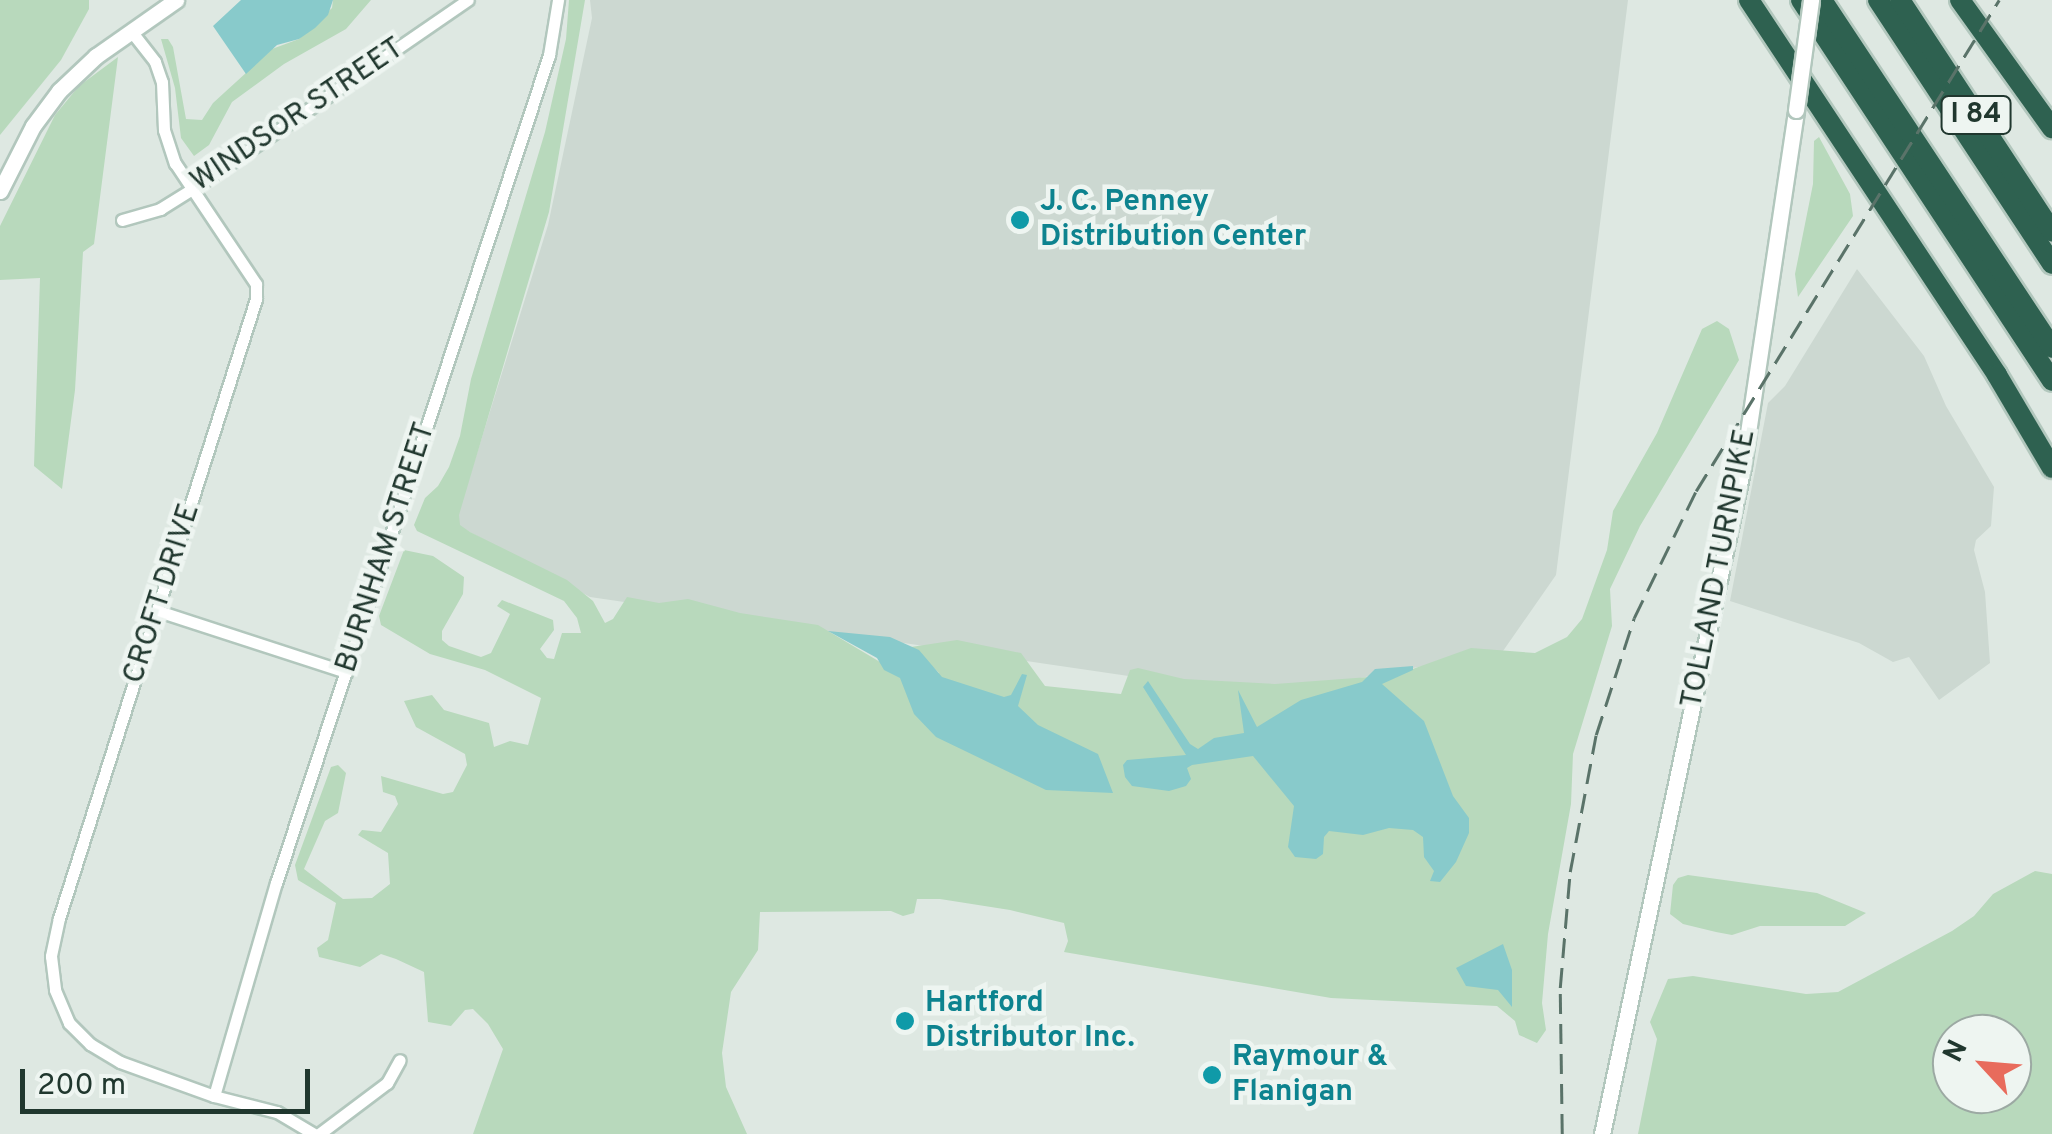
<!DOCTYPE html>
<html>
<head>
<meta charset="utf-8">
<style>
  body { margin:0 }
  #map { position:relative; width:2052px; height:1134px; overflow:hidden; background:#dee8e2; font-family:Overpass,sans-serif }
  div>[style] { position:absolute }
  .built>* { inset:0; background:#ccd8d1 }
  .green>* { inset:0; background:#b8d9bc }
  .water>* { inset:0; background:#88cacb }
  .roads { filter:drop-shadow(2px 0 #b2c7bd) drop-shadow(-2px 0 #b2c7bd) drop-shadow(0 2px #b2c7bd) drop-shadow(0 -2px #b2c7bd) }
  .minor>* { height:11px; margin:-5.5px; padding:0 5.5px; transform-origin:5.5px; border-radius:5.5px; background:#fff }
  .secondary>* { height:15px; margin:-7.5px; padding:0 7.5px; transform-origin:7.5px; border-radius:7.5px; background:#fff }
  .motorway>* { height:20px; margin:-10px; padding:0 10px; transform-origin:10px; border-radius:10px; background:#2e6150 }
  .rail>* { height:2.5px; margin-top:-1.25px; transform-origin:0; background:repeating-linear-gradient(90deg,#5a7369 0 20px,transparent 0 30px) }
  .bridges { filter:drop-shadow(2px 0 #b2c7bd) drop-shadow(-2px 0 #b2c7bd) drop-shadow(0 2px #b2c7bd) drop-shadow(0 -2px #b2c7bd) }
  .secondary-bridge>* { height:15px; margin:-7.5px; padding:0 7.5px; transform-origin:7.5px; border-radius:7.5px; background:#fff }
  .dots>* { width:28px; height:28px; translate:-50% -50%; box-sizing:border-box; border:5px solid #eef5f1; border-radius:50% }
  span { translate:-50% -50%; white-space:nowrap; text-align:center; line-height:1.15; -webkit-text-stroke:9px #eef5f1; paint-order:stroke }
  .shield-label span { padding:2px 8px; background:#eef5f1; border:2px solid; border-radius:8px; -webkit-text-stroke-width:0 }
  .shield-label { font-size:28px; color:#20372e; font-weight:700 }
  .street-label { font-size:30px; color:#20372e }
  .culture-label { font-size:30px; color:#0d838f; font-weight:700 }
  .left { translate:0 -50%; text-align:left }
  .north { position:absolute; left:1932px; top:1014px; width:100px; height:100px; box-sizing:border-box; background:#eef5f1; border:2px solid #9ca9a3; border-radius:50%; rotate:296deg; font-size:28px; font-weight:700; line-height:40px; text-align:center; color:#20372e }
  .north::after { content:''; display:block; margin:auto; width:35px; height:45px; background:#e86b5c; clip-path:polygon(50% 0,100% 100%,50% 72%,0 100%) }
  .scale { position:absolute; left:20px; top:1069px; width:290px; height:45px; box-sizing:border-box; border:5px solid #20372e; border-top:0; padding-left:12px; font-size:30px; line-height:35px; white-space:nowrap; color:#20372e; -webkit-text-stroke:8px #eef5f1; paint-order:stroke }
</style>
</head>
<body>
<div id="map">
  <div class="built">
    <i style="clip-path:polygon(590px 0,1628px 0,1556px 575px,1503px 651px,1265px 696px,590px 597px,455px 524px,548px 225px,592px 18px)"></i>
    <i style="clip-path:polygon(1857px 269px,1924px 356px,1946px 406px,1994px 487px,1991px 526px,1976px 540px,1974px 550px,1985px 592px,1990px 663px,1939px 700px,1909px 657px,1893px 662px,1859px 643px,1730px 601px,1768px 403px,1785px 386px)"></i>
  </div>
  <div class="green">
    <i style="clip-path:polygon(0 0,89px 0,89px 9px,61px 60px,0 135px)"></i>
    <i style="clip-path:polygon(333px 0,371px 0,346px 29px,284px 64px,232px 102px,209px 145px,194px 156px,181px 138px,175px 88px,161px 39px,168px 39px,173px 47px,186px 119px,202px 120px,213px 103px,272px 49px,299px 39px,332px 8px)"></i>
    <i style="clip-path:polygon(569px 0,585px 0,549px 212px,459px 515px,460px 525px,470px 532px,567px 580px,593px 601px,605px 623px,613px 619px,627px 597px,659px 603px,688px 599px,740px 613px,818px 625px,880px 662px,939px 673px,911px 647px,957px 640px,1021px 653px,1045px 686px,1121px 694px,1130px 670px,1138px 668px,1184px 679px,1275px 684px,1396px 675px,1471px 648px,1535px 653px,1567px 637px,1582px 619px,1607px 550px,1613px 511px,1657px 433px,1702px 329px,1717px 321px,1729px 329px,1739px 360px,1640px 526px,1610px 589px,1612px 626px,1573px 754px,1571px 804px,1548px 934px,1542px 1003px,1546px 1030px,1537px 1043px,1519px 1035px,1515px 1021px,1497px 1006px,1331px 998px,1064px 952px,1068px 941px,1064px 923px,1010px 910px,940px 899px,917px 899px,914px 913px,903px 916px,891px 911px,760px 912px,758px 950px,731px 992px,722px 1053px,726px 1087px,747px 1134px,473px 1134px,503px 1049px,488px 1024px,473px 1009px,465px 1010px,451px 1026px,428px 1022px,424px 972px,396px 959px,381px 954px,360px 967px,319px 957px,317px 948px,328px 940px,336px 903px,298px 880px,295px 865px,331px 767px,338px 765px,346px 773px,338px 813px,325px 821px,304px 869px,343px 899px,372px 898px,390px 884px,388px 853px,358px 835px,362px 830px,381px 832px,398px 804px,395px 796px,383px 792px,381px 776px,443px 794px,453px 792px,467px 765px,465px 754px,416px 727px,404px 701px,432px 695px,444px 710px,489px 723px,494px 747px,510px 741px,528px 745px,541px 698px,485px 670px,430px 654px,381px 625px,379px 616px,404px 550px,433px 556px,464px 577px,463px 594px,442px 631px,442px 640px,449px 646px,481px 657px,491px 653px,510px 614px,497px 606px,502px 600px,553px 620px,554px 630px,540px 649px,547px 658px,554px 659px,562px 633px,581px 633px,577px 618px,564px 601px,417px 531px,414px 525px,425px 498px,438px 486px,449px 467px,460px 436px,471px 379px,545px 132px,566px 39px)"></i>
    <i style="clip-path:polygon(118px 57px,94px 244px,83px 252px,75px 390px,62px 489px,34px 466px,40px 278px,0 280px,0 226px,55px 115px,79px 86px)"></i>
    <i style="clip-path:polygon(1819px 137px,1850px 194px,1853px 216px,1798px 297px,1795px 274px,1813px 184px,1814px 141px)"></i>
    <i style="clip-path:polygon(evenodd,2035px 871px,2052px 874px,2052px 1134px,1638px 1134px,1657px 1039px,1650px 1022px,1668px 979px,1693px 976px,1806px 994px,1838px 992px,1952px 931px,1974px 916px,1993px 894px,2035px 871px,1952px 1034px,2012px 1034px,2012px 1094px,1952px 1094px,1952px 1034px)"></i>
    <i style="clip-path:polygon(1688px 875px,1817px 893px,1866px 913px,1845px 926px,1760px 926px,1732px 935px,1716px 932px,1683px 924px,1670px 914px,1673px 885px,1678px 878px)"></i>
  </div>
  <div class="water">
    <i style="clip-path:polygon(241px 0,333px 0,328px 15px,315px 28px,299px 39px,277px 45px,246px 74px,213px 26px)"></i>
    <i style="clip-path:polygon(828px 631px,890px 637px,919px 650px,942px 677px,1004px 697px,1011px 695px,1022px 674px,1027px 675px,1018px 706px,1038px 725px,1098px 754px,1113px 793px,1046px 790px,936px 737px,914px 714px,900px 678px,884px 670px,877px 658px)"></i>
    <i style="clip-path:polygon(1413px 666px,1413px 670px,1382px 684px,1424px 721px,1453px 796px,1469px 818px,1469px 833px,1456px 862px,1440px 882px,1430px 881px,1434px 871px,1424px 857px,1423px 837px,1413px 830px,1389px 828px,1363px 835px,1329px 831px,1324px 837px,1323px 854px,1316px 859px,1295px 857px,1288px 847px,1294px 806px,1253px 756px,1192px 765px,1187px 768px,1191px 779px,1186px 786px,1169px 791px,1132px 786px,1125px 777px,1123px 765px,1127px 760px,1186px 755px,1143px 687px,1148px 681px,1190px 744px,1198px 749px,1214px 738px,1244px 733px,1238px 690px,1257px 727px,1301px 700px,1362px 682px,1375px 669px)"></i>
    <i style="clip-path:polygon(1503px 944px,1512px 970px,1512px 1007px,1498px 990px,1466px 986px,1456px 968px)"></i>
  </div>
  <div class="roads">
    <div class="minor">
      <i style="left:131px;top:31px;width:39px;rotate:52deg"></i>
      <i style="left:155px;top:62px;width:21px;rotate:71deg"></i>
      <i style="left:162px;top:82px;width:48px;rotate:87.6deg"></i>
      <i style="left:164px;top:130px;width:35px;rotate:72deg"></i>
      <i style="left:175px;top:163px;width:146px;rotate:56.2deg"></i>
      <i style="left:256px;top:284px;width:15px;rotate:90deg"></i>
      <i style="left:256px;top:299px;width:650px;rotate:107.65deg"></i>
      <i style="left:59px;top:918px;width:39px;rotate:102deg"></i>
      <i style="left:51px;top:956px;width:34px;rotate:83deg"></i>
      <i style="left:55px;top:990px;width:36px;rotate:67deg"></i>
      <i style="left:69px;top:1023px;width:30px;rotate:45deg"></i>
      <i style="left:90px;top:1044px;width:35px;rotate:31deg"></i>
      <i style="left:120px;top:1062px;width:100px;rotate:19.9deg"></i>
      <i style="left:214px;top:1096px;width:65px;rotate:14.3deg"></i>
      <i style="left:277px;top:1112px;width:43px;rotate:30.7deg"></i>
      <i style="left:122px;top:220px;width:40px;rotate:-16deg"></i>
      <i style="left:160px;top:209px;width:40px;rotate:-32deg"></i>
      <i style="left:194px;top:188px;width:332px;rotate:-34.5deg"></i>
      <i style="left:158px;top:611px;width:198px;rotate:18deg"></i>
      <i style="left:214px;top:1096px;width:222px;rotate:-73.8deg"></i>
      <i style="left:276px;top:883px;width:872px;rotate:-71.75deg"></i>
      <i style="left:549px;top:55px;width:56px;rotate:-80.7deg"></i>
      <i style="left:319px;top:1134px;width:85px;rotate:-36.9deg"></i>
      <i style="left:387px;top:1083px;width:26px;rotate:-61deg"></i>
    </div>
    <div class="secondary">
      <i style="left:0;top:191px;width:73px;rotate:-63.1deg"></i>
      <i style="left:33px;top:126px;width:44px;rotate:-53.4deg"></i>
      <i style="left:59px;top:91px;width:51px;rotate:-43.4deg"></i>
      <i style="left:96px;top:56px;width:98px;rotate:-35deg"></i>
      <i style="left:1602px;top:1134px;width:683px;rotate:-78.08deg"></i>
      <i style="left:1743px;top:466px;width:360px;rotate:-81.5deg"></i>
    </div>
    <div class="motorway">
      <i style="left:1749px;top:0;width:450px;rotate:56.5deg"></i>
      <i style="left:1997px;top:375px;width:108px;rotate:59.4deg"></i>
      <i style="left:1801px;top:0;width:456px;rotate:56.6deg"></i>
      <i style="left:1822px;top:0;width:417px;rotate:56.5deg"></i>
      <i style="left:1878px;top:0;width:316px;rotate:56.6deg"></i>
      <i style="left:1900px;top:0;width:277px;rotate:56.7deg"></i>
      <i style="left:1960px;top:0;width:158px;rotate:54.3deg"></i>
    </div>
  </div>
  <div class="rail">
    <i style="left:1562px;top:1134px;width:146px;rotate:-90.8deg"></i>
    <i style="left:1560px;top:988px;width:116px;rotate:-85.1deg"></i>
    <i style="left:1570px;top:872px;width:139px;rotate:-79.3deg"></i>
    <i style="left:1596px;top:735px;width:123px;rotate:-72deg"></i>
    <i style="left:1634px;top:618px;width:141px;rotate:-64deg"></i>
    <i style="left:1696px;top:491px;width:577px;rotate:-58.32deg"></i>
  </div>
  <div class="bridges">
    <div class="secondary-bridge">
      <i style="left:1796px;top:110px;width:111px;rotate:-82.2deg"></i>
    </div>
  </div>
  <div class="dots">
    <i style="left:1020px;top:220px;background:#0f9aa8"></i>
    <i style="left:905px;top:1021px;background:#0f9aa8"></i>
    <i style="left:1212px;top:1075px;background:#0f9aa8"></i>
  </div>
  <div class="shield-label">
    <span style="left:1976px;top:115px">I 84</span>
  </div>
  <div class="street-label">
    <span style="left:298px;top:116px;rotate:-34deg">WINDSOR STREET</span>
    <span style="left:387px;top:548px;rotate:-72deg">BURNHAM STREET</span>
    <span style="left:1720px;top:569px;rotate:-79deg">TOLLAND TURNPIKE</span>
    <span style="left:163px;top:594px;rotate:-72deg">CROFT DRIVE</span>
  </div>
  <div class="culture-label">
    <span class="left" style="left:1040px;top:220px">J. C. Penney<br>Distribution Center</span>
    <span class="left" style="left:925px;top:1021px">Hartford<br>Distributor Inc.</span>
    <span class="left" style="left:1232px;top:1075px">Raymour &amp;<br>Flanigan</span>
  </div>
  <div class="north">N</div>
  <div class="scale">200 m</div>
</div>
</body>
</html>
